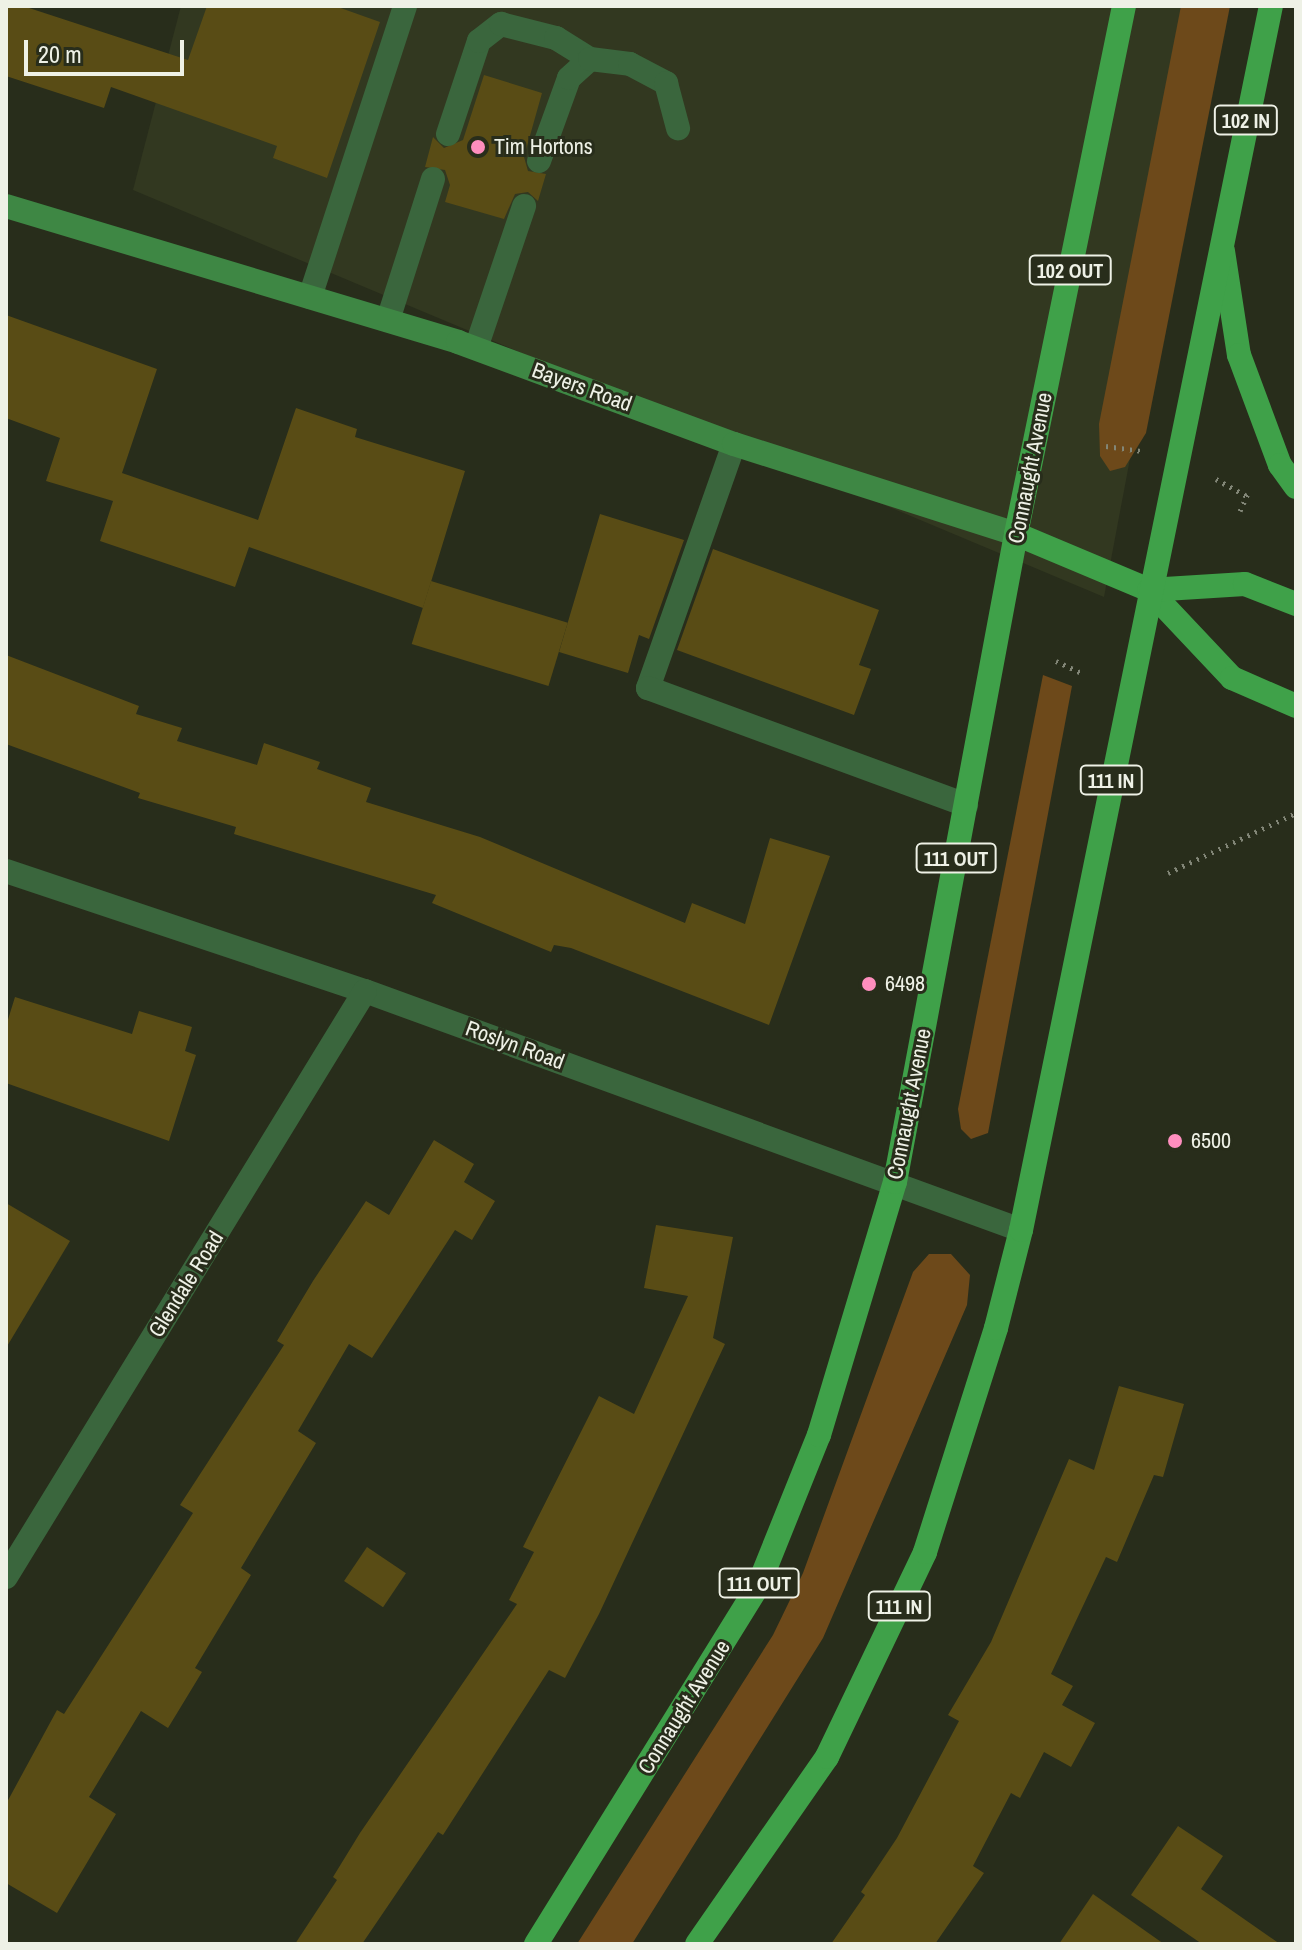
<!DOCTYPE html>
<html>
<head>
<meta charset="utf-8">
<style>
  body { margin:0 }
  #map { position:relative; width:1302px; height:1950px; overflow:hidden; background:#282d1b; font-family:"Archivo Narrow",sans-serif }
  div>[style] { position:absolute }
  .built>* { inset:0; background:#323820 }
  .green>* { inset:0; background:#6d491a }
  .building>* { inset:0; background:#594c15; transform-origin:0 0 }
  .path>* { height:5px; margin-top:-2.5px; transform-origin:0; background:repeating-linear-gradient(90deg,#828677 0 2px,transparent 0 8px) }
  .service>* { height:24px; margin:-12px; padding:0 12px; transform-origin:12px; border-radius:12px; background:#3a663d }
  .minor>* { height:24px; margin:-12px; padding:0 12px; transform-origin:12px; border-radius:12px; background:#3a663d }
  .secondary>* { height:24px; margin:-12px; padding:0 12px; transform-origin:12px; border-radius:12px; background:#3e8744 }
  .primary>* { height:24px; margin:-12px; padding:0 12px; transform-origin:12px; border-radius:12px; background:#3fa149 }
  .dots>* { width:22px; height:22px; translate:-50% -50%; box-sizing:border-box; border:4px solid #282d1b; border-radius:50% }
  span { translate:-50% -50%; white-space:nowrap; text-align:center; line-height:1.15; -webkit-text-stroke:6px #282d1b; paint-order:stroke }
  .shield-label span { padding:2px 6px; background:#282d1b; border:2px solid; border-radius:6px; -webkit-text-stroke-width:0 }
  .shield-label { font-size:20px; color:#eef1e6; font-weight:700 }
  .poi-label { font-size:22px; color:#eef1e6 }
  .left { translate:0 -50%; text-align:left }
  .street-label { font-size:22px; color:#eef1e6 }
  .frame { position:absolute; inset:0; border:8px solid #eef1e6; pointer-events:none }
  .scale { position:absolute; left:24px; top:40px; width:160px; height:36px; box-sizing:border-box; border:4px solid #eef1e6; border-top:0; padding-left:10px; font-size:24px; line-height:28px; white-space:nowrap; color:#eef1e6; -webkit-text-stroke:6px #282d1b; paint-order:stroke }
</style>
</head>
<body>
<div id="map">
  <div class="built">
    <i style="clip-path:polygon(181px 6px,1215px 6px,1104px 597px,133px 190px)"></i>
  </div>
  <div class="green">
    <i style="clip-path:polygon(1181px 6px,1230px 6px,1146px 433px,1125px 467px,1110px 471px,1100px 456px,1099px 424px)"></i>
    <i style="clip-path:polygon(1043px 675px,1072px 686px,988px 1133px,971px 1139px,961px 1129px,958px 1109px)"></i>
    <i style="clip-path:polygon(929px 1254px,951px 1254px,970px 1275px,967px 1305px,823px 1638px,632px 1944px,577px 1944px,773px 1635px,803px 1573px,913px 1272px)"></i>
  </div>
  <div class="building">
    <i style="clip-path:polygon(6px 6px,23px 6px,188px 60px,207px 6px,335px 6px,380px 22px,327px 178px,273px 158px,277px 146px,111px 87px,104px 108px,6px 76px)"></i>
    <i style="clip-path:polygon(484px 75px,542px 93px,524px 157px,528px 171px,546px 174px,538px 201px,528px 192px,515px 194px,504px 219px,445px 202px,450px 185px,445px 170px,425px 167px,433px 137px,444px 148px,463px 140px)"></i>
    <i style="clip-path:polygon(6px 315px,157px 369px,122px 473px,258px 520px,296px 408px,357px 429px,355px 437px,465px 471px,423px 608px,249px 547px,235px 587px,100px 541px,113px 501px,46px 481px,60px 438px,6px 418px)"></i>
    <i style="clip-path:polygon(600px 514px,684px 540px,649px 639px,639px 635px,628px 673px,559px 652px)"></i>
    <i style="clip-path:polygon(713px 549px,879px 610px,859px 665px,871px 669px,854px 715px,677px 650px)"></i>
    <i style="left:431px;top:581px;width:143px;height:66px;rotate:17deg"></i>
    <i style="clip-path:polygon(6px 655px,139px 706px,136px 714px,182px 728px,177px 741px,257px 765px,264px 743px,320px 762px,317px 769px,371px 788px,366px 802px,480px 837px,685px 923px,692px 903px,745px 924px,770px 838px,830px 856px,769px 1025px,571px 948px,554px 945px,551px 952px,432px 903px,436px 895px,234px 834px,236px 827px,138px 798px,140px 793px,6px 744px)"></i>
    <i style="clip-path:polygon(15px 997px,132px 1034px,139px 1011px,192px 1027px,185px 1051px,196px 1055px,169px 1141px,6px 1083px,6px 1026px)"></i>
    <i style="clip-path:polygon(434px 1140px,474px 1164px,464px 1182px,495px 1201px,472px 1240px,455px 1230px,372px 1358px,349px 1344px,298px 1431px,316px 1443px,241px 1568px,251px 1575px,195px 1668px,202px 1672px,168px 1728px,141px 1711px,89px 1797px,116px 1814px,57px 1913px,6px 1883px,6px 1804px,57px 1710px,64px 1714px,193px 1513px,180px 1505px,284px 1345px,277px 1341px,313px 1281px,366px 1201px,389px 1215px)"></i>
    <i style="clip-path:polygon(6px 1203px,70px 1241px,6px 1348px)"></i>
    <i style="clip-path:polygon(656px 1225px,733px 1237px,713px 1338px,725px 1344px,599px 1614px,565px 1678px,549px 1670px,443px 1835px,438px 1832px,362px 1944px,295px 1944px,337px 1880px,333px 1877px,360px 1833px,517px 1604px,509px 1600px,534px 1552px,523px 1547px,599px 1396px,634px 1414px,688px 1296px,644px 1288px)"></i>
    <i style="clip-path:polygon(1119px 1386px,1184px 1404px,1163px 1477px,1154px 1475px,1117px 1562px,1106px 1557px,1051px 1674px,1073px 1686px,1062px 1705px,1095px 1723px,1071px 1767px,1044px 1752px,1020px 1798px,1011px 1793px,973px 1866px,984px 1873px,935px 1944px,831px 1944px,865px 1895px,861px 1892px,897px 1838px,959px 1721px,948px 1715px,991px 1642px,1069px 1459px,1094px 1470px)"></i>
    <i style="left:367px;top:1547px;width:47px;height:41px;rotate:34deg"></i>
    <i style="clip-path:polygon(1178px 1826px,1223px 1856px,1201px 1889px,1280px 1944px,1202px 1944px,1131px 1895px)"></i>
    <i style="clip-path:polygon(1093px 1894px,1164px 1944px,1059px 1944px)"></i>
  </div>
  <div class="path">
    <i style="left:1106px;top:446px;width:35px;rotate:8deg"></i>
    <i style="left:1216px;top:479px;width:35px;rotate:29deg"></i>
    <i style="left:1240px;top:511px;width:20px;rotate:-66deg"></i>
    <i style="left:1056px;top:661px;width:29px;rotate:25deg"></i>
    <i style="left:1168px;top:873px;width:141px;rotate:-25.1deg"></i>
  </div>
  <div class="service">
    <i style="left:448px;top:134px;width:98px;rotate:-71.6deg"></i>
    <i style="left:479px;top:41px;width:28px;rotate:-38deg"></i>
    <i style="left:501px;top:24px;width:57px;rotate:14.3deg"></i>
    <i style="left:556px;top:38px;width:40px;rotate:32deg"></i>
    <i style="left:539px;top:161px;width:88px;rotate:-70.1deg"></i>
    <i style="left:569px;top:78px;width:28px;rotate:-42deg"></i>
    <i style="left:590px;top:59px;width:40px;rotate:7.1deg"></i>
    <i style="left:630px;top:64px;width:41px;rotate:27.8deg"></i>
    <i style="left:666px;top:83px;width:47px;rotate:75.1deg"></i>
    <i style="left:310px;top:297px;width:306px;rotate:-71.9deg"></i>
    <i style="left:388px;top:320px;width:148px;rotate:-72.3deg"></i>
    <i style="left:476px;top:348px;width:150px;rotate:-71.3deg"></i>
    <i style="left:734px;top:444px;width:259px;rotate:109.4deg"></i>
    <i style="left:648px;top:688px;width:339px;rotate:20.2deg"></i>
  </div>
  <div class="minor">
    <i style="left:6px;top:871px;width:379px;rotate:18.5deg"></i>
    <i style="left:365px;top:991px;width:698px;rotate:20.02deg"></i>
    <i style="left:6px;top:1577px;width:687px;rotate:-58.51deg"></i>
  </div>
  <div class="secondary">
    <i style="left:6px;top:206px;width:472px;rotate:16.7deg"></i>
    <i style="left:458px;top:342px;width:294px;rotate:20.3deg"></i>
    <i style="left:734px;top:444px;width:296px;rotate:17.7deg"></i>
  </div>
  <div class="primary">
    <i style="left:1223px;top:251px;width:105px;rotate:81.3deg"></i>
    <i style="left:1239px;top:355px;width:117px;rotate:69.6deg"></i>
    <i style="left:1280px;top:465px;width:27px;rotate:54deg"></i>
    <i style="left:1016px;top:534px;width:144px;rotate:22.8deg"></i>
    <i style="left:1149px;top:590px;width:121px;rotate:46.7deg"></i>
    <i style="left:1232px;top:678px;width:70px;rotate:23.6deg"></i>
    <i style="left:1149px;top:590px;width:96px;rotate:-3.6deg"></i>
    <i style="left:1245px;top:584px;width:55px;rotate:21.4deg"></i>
    <i style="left:536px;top:1944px;width:423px;rotate:-58.2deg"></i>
    <i style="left:759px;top:1584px;width:161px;rotate:-68.1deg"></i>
    <i style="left:819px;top:1435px;width:264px;rotate:-73.3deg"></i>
    <i style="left:895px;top:1182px;width:659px;rotate:-79.42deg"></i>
    <i style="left:1016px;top:534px;width:539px;rotate:-78.44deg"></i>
    <i style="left:697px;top:1944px;width:228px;rotate:-55.2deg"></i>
    <i style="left:827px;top:1757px;width:227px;rotate:-64.4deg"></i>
    <i style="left:925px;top:1552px;width:235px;rotate:-72.4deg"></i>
    <i style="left:996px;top:1328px;width:101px;rotate:-75.7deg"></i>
    <i style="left:1021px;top:1230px;width:1249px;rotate:-78.46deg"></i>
  </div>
  <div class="dots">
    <i style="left:478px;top:147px;background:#fe8ebe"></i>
    <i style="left:869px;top:984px;background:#fe8ebe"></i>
    <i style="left:1175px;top:1141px;background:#fe8ebe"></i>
  </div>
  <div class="shield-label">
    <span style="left:1246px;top:120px">102 IN</span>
    <span style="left:1070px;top:270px">102 OUT</span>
    <span style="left:1111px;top:780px">111 IN</span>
    <span style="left:956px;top:858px">111 OUT</span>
    <span style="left:759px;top:1583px">111 OUT</span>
    <span style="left:899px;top:1606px">111 IN</span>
  </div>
  <div class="poi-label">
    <span class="left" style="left:494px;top:147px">Tim Hortons</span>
    <span class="left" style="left:885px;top:984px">6498</span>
    <span class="left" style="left:1191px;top:1141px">6500</span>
  </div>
  <div class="street-label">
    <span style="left:582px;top:387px;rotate:20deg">Bayers Road</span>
    <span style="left:1030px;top:468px;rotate:-79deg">Connaught Avenue</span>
    <span style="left:515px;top:1045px;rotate:20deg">Roslyn Road</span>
    <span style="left:909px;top:1104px;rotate:-79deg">Connaught Avenue</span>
    <span style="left:186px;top:1284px;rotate:-58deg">Glendale Road</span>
    <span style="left:684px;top:1707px;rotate:-58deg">Connaught Avenue</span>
  </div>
  <div class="frame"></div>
  <div class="scale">20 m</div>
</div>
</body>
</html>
